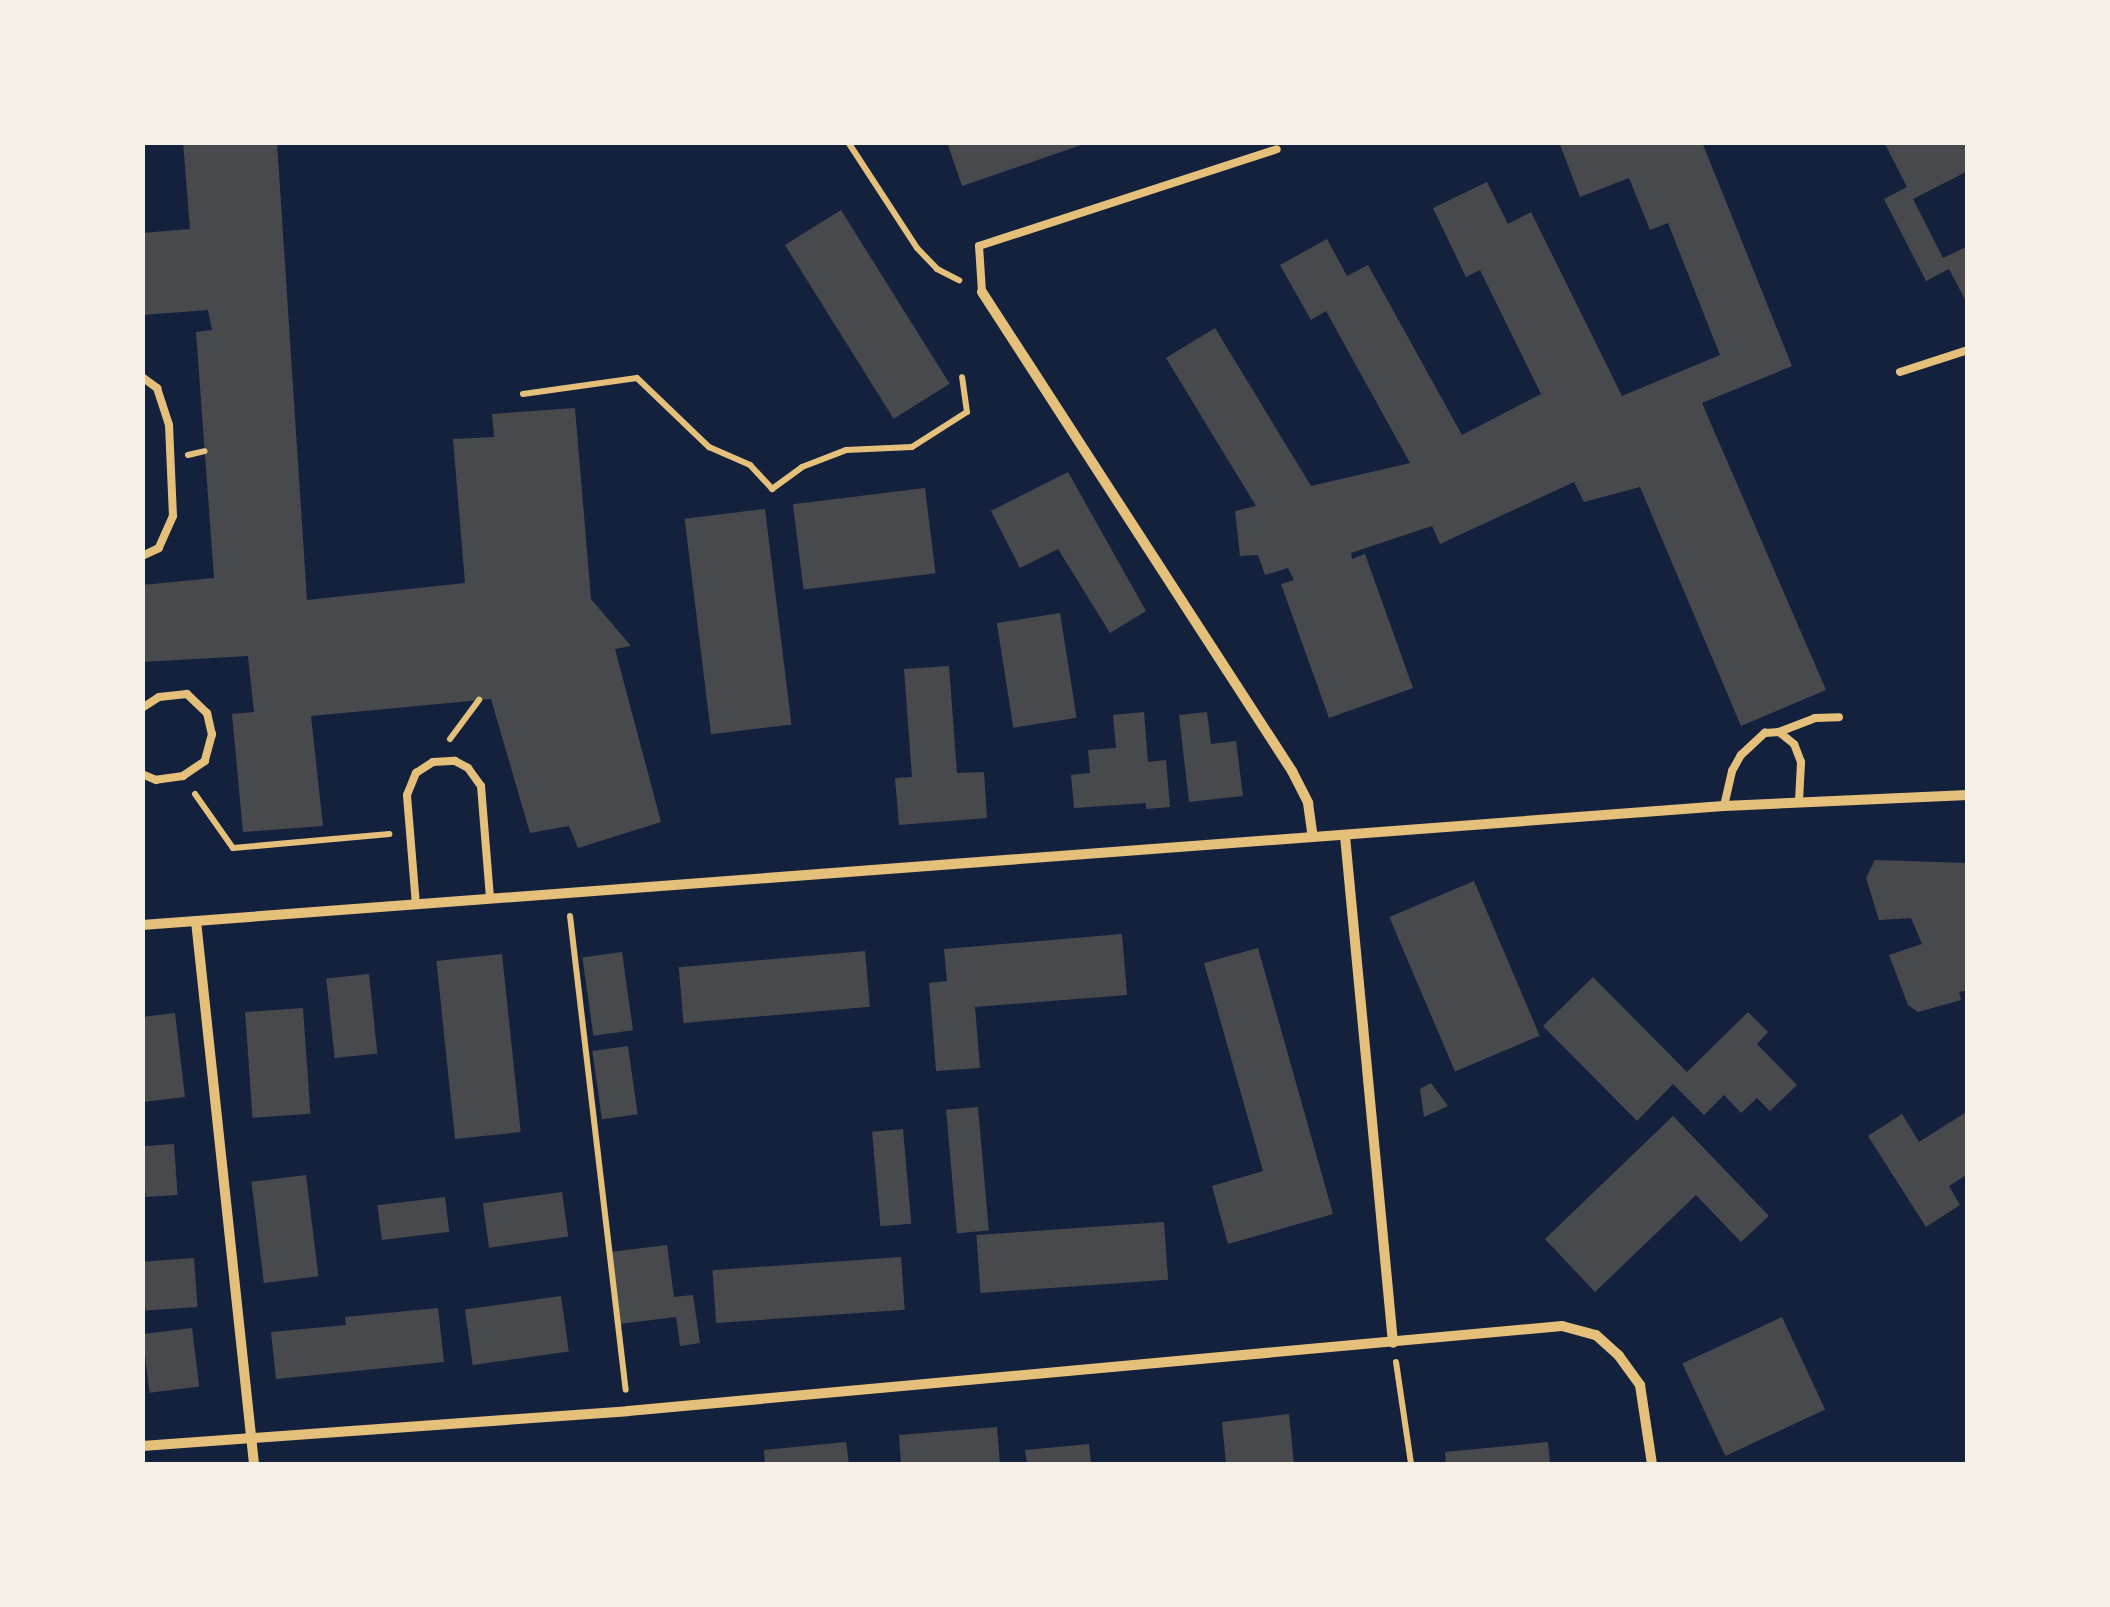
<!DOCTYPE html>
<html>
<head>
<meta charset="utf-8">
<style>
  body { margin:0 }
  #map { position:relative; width:2110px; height:1607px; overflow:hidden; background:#14213d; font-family:Commissioner,sans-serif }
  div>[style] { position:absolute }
  .building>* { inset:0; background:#48494c; transform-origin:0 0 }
  .path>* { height:6px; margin:-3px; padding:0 3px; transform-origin:3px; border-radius:3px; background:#e5c07b }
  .service>* { height:8px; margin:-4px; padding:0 4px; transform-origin:4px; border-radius:4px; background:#e5c07b }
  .minor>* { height:10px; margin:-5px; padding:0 5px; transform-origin:5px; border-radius:5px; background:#e5c07b }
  span { translate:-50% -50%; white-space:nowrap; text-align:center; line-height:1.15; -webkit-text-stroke:8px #f6f1e7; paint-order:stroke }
  .frame { position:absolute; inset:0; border:145px solid #f6f1e7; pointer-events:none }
</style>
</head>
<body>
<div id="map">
  <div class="building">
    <i style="clip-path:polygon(183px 142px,277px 142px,307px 600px,465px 583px,453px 439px,494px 437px,492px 414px,575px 408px,591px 599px,631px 646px,615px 649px,661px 822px,578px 848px,569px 826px,530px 833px,491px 699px,311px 716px,323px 826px,243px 832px,232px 714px,254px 712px,248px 656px,142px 662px,142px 585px,214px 578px,196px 332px,212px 330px,208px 310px,142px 315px,142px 233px,190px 229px)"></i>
    <i style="clip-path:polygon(947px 142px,1087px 142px,1087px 143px,962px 186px)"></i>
    <i style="clip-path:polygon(1559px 142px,1702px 142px,1792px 366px,1702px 403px,1826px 690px,1741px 726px,1640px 487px,1584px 502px,1574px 482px,1440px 544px,1432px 526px,1351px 553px,1352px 559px,1365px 554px,1413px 688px,1329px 718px,1281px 584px,1294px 580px,1288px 568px,1265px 575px,1258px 555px,1240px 556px,1235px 511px,1256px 506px,1166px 358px,1215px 328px,1311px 486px,1410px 463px,1326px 311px,1311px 320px,1280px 265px,1327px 239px,1347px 276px,1368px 265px,1462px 435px,1541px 394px,1480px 270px,1466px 277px,1433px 208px,1487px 182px,1508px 224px,1531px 212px,1622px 396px,1720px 355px,1668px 223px,1650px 230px,1629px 178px,1580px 197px)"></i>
    <i style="clip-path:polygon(1884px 142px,1968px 142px,1968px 171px,1913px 199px,1943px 258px,1968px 246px,1968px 305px,1949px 269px,1926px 281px,1884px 199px,1907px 187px)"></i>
    <i style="left:841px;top:210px;width:205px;height:66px;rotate:58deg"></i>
    <i style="clip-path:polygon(1068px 472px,1146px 611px,1110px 633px,1058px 549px,1020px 568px,991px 511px)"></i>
    <i style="left:925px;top:488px;width:86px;height:133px;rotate:83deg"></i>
    <i style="left:765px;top:509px;width:217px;height:81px;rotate:83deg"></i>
    <i style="left:1060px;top:613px;width:106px;height:64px;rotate:81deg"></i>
    <i style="clip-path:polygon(949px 666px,957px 773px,984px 772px,987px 818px,899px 825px,895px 778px,912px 777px,904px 669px)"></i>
    <i style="clip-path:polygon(1144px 712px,1148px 762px,1166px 760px,1170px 807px,1146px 809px,1146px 803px,1074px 808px,1071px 775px,1090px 773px,1088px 750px,1116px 748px,1113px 715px)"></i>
    <i style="clip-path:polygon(1207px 712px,1211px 744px,1236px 741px,1243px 796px,1189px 802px,1179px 715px)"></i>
    <i style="clip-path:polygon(1875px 860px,1968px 863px,1968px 990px,1959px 992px,1961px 1000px,1918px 1012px,1908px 1005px,1889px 955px,1922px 944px,1911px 918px,1879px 920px,1866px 878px)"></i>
    <i style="left:1474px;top:881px;width:168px;height:92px;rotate:67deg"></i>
    <i style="clip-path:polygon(1122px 934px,1127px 995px,975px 1007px,980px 1068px,936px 1071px,929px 983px,947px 981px,944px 949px)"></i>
    <i style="clip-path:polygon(1258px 948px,1333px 1214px,1228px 1244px,1212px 1186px,1263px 1171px,1204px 963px)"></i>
    <i style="left:865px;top:951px;width:56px;height:187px;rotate:85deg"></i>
    <i style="left:622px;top:952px;width:79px;height:40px;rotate:82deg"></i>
    <i style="left:502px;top:954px;width:179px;height:66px;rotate:84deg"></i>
    <i style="left:369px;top:974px;width:80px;height:43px;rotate:84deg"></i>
    <i style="clip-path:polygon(1593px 977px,1687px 1072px,1748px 1012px,1768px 1032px,1757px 1044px,1797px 1085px,1770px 1111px,1757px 1098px,1741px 1113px,1724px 1095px,1704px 1115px,1673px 1084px,1637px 1121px,1543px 1026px)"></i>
    <i style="left:303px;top:1008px;width:106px;height:58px;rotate:86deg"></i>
    <i style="clip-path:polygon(175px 1013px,185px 1097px,142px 1102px,142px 1017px)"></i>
    <i style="left:628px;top:1046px;width:69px;height:36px;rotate:82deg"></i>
    <i style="clip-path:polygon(1431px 1083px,1448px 1106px,1424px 1117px,1420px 1089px)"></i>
    <i style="left:978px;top:1107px;width:124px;height:32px;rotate:85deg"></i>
    <i style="clip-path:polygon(1968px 1111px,1968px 1174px,1949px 1186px,1960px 1205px,1926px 1227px,1868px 1136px,1902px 1114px,1919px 1142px)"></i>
    <i style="clip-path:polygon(1673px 1116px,1769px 1216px,1741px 1242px,1696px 1195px,1595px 1292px,1545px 1239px)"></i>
    <i style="left:903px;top:1129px;width:95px;height:31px;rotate:85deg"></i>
    <i style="left:174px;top:1144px;width:51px;height:32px;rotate:86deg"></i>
    <i style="left:306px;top:1175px;width:102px;height:55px;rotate:83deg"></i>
    <i style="left:562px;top:1192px;width:45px;height:80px;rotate:82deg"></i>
    <i style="left:445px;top:1197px;width:35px;height:68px;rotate:83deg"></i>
    <i style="left:1164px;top:1222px;width:58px;height:188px;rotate:86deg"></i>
    <i style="clip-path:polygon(667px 1245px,674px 1297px,693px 1295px,700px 1343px,680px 1346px,676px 1317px,619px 1324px,610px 1252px)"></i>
    <i style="left:901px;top:1257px;width:53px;height:189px;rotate:86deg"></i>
    <i style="left:194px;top:1258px;width:49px;height:52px;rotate:86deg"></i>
    <i style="left:561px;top:1296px;width:56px;height:97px;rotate:82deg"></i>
    <i style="clip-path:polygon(438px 1308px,444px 1362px,276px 1379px,271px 1332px,346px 1325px,345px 1317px)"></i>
    <i style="left:1782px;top:1317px;width:102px;height:110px;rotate:65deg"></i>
    <i style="left:192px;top:1328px;width:59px;height:50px;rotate:83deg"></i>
    <i style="clip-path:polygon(1289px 1414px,1294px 1464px,1226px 1464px,1222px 1422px)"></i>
    <i style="clip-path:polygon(997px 1427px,1000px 1464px,901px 1464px,899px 1435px)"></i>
    <i style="clip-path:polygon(846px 1442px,849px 1464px,765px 1464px,764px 1450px)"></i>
    <i style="clip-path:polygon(1548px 1442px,1550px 1464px,1446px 1464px,1445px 1452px)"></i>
    <i style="clip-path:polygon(1089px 1444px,1091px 1464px,1027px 1464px,1025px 1450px)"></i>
  </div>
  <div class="path">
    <i style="left:848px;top:142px;width:126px;rotate:56.9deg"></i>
    <i style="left:917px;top:248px;width:29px;rotate:46deg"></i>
    <i style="left:937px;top:269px;width:25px;rotate:27deg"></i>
    <i style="left:523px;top:394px;width:115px;rotate:-8deg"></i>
    <i style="left:637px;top:378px;width:100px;rotate:43.8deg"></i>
    <i style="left:709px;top:447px;width:45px;rotate:23.7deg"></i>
    <i style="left:750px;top:465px;width:33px;rotate:47deg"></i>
    <i style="left:772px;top:489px;width:37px;rotate:-36deg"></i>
    <i style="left:802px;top:467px;width:47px;rotate:-21.1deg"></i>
    <i style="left:846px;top:450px;width:66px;rotate:-2.6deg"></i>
    <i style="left:912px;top:447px;width:65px;rotate:-32.5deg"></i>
    <i style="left:967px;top:412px;width:35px;rotate:-98deg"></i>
    <i style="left:188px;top:455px;width:17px;rotate:-13deg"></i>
    <i style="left:450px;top:739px;width:49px;rotate:-53.4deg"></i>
    <i style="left:195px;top:794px;width:66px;rotate:54.9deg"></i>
    <i style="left:233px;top:848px;width:157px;rotate:-5.1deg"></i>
    <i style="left:570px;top:916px;width:477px;rotate:83.3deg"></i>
    <i style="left:1396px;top:1362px;width:103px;rotate:81.6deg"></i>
  </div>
  <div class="service">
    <i style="left:982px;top:292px;width:46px;rotate:-93.7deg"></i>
    <i style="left:979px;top:246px;width:313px;rotate:-18deg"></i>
    <i style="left:1900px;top:372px;width:71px;rotate:-17.9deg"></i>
    <i style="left:142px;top:377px;width:19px;rotate:36deg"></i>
    <i style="left:157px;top:388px;width:39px;rotate:72deg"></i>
    <i style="left:169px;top:425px;width:91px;rotate:87.5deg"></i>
    <i style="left:173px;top:516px;width:35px;rotate:114deg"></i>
    <i style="left:159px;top:548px;width:19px;rotate:155deg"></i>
    <i style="left:142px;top:708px;width:20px;rotate:-33deg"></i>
    <i style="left:159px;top:697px;width:28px;rotate:-6deg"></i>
    <i style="left:187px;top:694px;width:28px;rotate:44deg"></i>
    <i style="left:207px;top:713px;width:22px;rotate:77deg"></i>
    <i style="left:212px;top:734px;width:28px;rotate:105deg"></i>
    <i style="left:205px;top:761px;width:27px;rotate:146deg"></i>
    <i style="left:183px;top:776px;width:27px;rotate:172deg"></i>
    <i style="left:156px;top:780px;width:15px;rotate:-157deg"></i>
    <i style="left:1799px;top:801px;width:39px;rotate:-87deg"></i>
    <i style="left:1801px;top:762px;width:19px;rotate:-111deg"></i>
    <i style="left:1794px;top:744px;width:19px;rotate:-141deg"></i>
    <i style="left:1779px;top:732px;width:39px;rotate:-21deg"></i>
    <i style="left:1815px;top:718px;width:24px;rotate:-2deg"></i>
    <i style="left:1724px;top:806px;width:36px;rotate:-77deg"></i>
    <i style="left:1732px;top:771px;width:18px;rotate:-61deg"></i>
    <i style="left:1741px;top:755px;width:33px;rotate:-43deg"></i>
    <i style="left:1765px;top:733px;width:14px;rotate:-4deg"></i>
    <i style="left:416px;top:905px;width:110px;rotate:-94.7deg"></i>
    <i style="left:407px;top:795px;width:24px;rotate:-68deg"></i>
    <i style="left:416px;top:773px;width:20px;rotate:-33deg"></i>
    <i style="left:433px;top:762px;width:22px;rotate:-3deg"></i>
    <i style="left:455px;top:761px;width:15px;rotate:28deg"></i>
    <i style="left:468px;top:768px;width:22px;rotate:54deg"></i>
    <i style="left:481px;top:786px;width:112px;rotate:85.4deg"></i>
  </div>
  <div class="minor">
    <i style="left:982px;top:292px;width:571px;rotate:57.09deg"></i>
    <i style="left:1292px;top:771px;width:36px;rotate:63deg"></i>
    <i style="left:1308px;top:803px;width:34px;rotate:82deg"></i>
    <i style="left:1345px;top:836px;width:509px;rotate:84.59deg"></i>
    <i style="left:196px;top:921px;width:546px;rotate:83.9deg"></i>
    <i style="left:142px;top:925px;width:1586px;rotate:-4.3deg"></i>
    <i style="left:1724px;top:806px;width:244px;rotate:-2.6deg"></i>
    <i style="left:142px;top:1446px;width:487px;rotate:-4.1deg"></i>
    <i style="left:628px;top:1411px;width:938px;rotate:-5.2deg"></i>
    <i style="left:1562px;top:1326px;width:35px;rotate:15deg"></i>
    <i style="left:1596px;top:1335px;width:31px;rotate:42deg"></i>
    <i style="left:1619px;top:1356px;width:36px;rotate:54deg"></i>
    <i style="left:1640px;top:1385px;width:80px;rotate:81.4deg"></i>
  </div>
  <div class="frame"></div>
</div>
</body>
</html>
